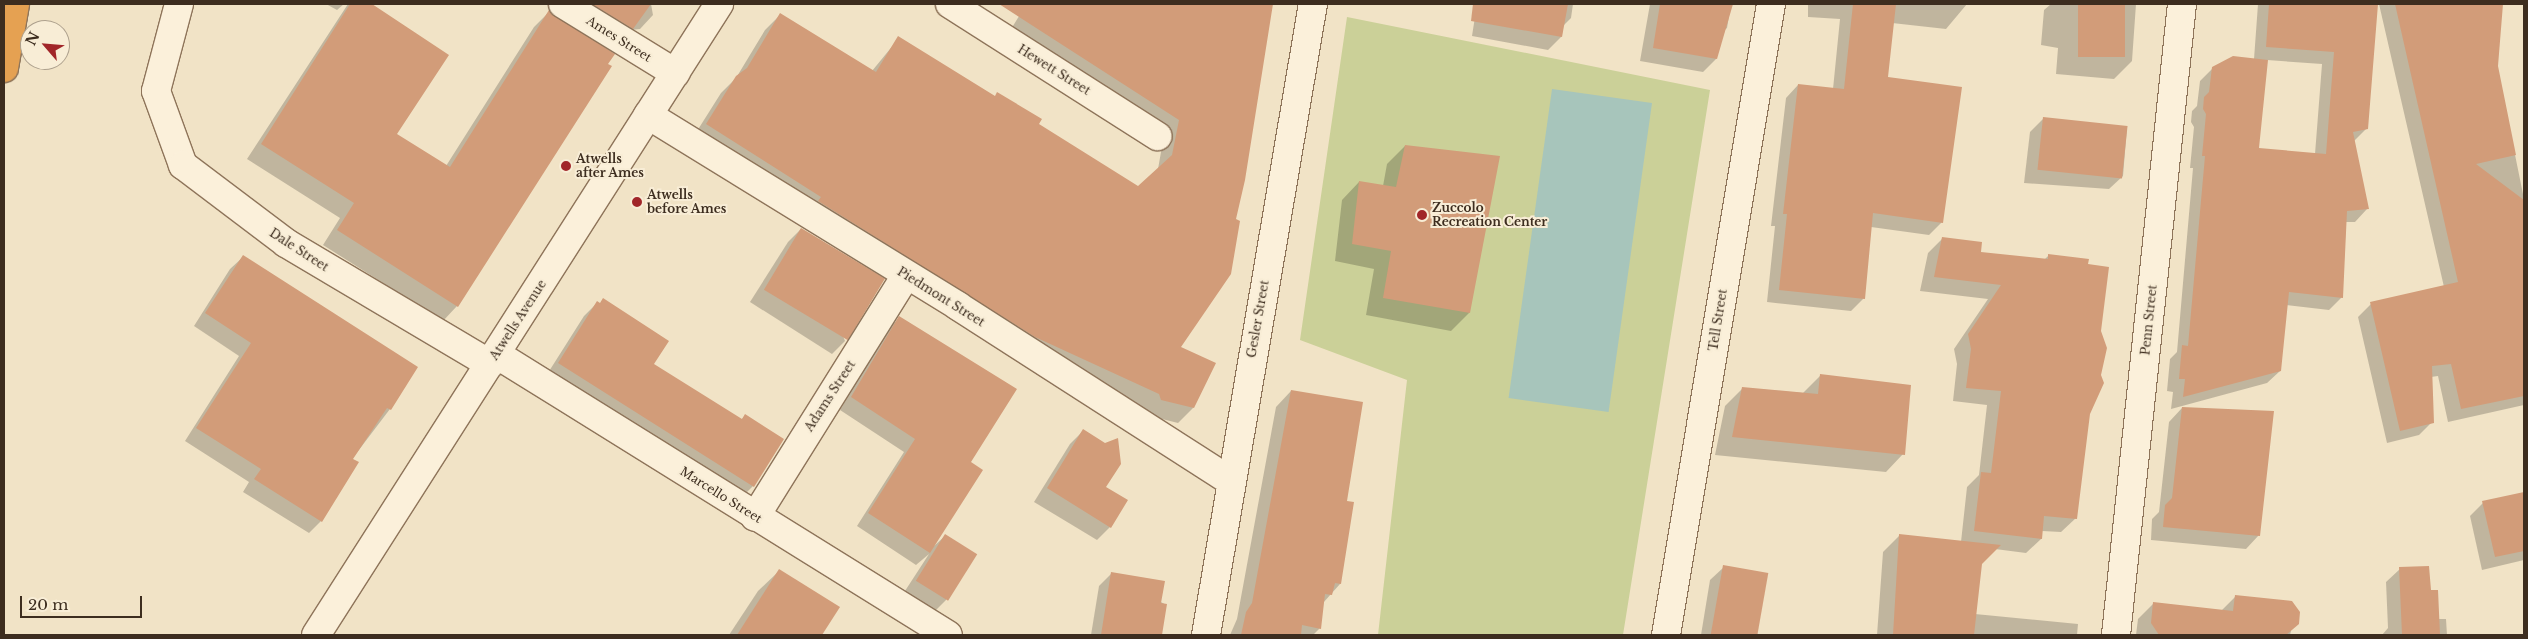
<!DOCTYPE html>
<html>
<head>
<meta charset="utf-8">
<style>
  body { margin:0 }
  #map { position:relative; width:2528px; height:639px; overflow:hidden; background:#f1e3c6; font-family:"Libre Baskerville",serif }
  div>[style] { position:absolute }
  .green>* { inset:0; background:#cbd098 }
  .water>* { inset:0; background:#a7c5bb; transform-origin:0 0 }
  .shadow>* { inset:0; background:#0003 }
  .building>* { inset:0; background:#d29c79; transform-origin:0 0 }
  .roads { filter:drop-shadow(1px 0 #8e745a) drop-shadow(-1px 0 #8e745a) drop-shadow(0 1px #8e745a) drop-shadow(0 -1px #8e745a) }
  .street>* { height:28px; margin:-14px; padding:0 14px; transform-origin:14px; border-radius:14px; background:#fbf0da }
  .secondary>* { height:28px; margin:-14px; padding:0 14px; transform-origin:14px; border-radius:14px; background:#fbf0da }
  .highway>* { height:28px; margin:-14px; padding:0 14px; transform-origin:14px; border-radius:14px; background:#e5a152 }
  .dots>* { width:14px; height:14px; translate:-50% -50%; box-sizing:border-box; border:2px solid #f8edd6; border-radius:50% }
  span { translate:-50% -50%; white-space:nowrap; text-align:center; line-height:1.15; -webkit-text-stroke:4px #f8edd6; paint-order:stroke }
  .street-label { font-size:12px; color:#3d2d1f }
  .poi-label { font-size:12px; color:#3d2d1f; font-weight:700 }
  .left { translate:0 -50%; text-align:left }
  .frame { position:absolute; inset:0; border:5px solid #3d2d1f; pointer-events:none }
  .north { position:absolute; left:20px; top:20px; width:50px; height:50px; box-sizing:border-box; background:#f8edd6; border:1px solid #ada08d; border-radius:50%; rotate:297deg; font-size:14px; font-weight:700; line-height:20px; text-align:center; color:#3d2d1f }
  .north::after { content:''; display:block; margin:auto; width:18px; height:22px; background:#a12629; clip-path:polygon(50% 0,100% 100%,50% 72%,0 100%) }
  .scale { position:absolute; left:20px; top:596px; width:122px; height:22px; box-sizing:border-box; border:2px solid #3d2d1f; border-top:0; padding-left:6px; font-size:15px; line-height:18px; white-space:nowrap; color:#3d2d1f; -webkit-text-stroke:4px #f8edd6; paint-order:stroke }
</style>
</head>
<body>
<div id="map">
  <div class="green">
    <i style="clip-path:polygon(1347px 17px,1710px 90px,1623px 635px,1378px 635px,1407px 380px,1300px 340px)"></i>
  </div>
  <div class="water">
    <i style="left:1552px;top:89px;width:101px;height:312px;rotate:8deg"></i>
  </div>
  <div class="shadow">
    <i style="clip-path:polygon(326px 4px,344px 4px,337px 10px)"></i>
    <i style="clip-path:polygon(348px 4px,371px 4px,447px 55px,395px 134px,446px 166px,534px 27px,549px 12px,457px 306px,443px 321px,323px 245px,340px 218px,247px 159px)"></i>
    <i style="clip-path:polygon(554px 4px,651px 4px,653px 15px,640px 29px,630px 30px)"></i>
    <i style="clip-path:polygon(1006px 4px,1271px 4px,1244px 180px,1179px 348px,1193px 408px,1178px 423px,1146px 415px,1144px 409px,1020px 351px,692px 139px,721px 93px,736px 78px,765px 30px,780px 15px,872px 71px,899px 38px,1138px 188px,1158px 169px,1164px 135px,1008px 34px,1021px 13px)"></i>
    <i style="clip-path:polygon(1477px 4px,1573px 4px,1571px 18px,1563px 26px,1561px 37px,1548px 50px,1472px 36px)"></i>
    <i style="clip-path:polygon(1650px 4px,1723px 4px,1729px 16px,1727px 28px,1720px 34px,1716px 59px,1703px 72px,1640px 61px)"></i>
    <i style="clip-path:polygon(1808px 4px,1967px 4px,1946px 29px,1892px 23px,1886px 78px,1942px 222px,1929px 235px,1871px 227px,1864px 298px,1851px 311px,1767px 302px,1775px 226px,1771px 226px,1786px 98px,1798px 85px,1833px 89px,1840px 19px,1808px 17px)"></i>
    <i style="clip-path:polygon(2051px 4px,2136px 4px,2132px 61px,2114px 79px,2056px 74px,2058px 48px,2041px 45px,2044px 10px)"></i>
    <i style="clip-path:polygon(evenodd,2258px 4px,2377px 4px,2366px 129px,2353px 142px,2367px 209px,2355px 222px,2346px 222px,2342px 297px,2329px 310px,2286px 305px,2280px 371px,2267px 383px,2171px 409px,2173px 392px,2167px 391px,2170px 359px,2177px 352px,2193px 168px,2190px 168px,2194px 127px,2191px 122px,2192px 111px,2197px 106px,2200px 81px,2213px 68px,2254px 59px,2258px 4px,2267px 60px,2322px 64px,2315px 154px,2258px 149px,2267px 60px)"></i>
    <i style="clip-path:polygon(2379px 4px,2501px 4px,2497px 66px,2524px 199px,2524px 405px,2448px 422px,2438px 376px,2431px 377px,2432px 422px,2419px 435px,2387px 443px,2358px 317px,2371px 304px,2444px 287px)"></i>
    <i style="clip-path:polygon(2043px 119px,2127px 127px,2123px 176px,2109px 189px,2024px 183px,2030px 132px)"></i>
    <i style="clip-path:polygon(1405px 146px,1498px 157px,1469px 313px,1451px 331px,1366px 315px,1374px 269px,1335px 261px,1342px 200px,1359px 182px,1383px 186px,1387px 164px)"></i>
    <i style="clip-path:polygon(801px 229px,845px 341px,832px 354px,750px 302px,788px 242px)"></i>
    <i style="clip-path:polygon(1942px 239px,1979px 253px,2044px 260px,2049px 255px,2088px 414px,2076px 518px,2061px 532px,2042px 531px,2041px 539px,2026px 553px,1995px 549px,1981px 564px,1975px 614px,2078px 624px,2077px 635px,1877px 635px,1883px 552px,1900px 535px,1961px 542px,1967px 487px,1979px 475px,1987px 405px,1953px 401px,1957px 364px,1954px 349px,1988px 299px,1920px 291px,1928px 253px)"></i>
    <i style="clip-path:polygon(243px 257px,390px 409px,352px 459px,321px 521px,309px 533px,243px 492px,249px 482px,185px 441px,239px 356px,194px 326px,230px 269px)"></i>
    <i style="clip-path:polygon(597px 303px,652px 364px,741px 420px,745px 416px,753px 486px,740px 499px,546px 376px,584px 316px)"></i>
    <i style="clip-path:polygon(899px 318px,969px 462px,933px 547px,945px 536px,946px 600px,933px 613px,903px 594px,929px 554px,916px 565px,857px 526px,904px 452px,840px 410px,886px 331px)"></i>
    <i style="clip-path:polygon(1821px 375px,1903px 454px,1886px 472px,1715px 455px,1725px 406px,1743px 388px,1803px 393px)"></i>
    <i style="clip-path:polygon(1291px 391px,1346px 502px,1353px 503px,1340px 584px,1323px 603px,1320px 628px,1313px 635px,1230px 635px,1237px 619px,1276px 407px)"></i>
    <i style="clip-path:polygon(2182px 408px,2259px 535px,2246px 549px,2151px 540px,2152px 519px,2159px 512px,2169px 422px)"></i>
    <i style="clip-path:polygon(1083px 431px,1105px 487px,1110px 527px,1097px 540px,1034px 502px,1070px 444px)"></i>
    <i style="clip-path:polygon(2524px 494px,2524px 560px,2482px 570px,2470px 516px,2483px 503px)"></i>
    <i style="clip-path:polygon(1724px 567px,1767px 574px,1756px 635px,1701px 635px,1710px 580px)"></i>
    <i style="clip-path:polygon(2400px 569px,2430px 591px,2438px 619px,2446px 619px,2447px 635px,2382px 635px,2388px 628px,2386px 582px)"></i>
    <i style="clip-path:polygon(779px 571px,838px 608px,821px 635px,729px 635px,758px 591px)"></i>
    <i style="clip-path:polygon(1112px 573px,1166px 605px,1161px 635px,1091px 635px,1099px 586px)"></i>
    <i style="clip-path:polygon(2235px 597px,2291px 631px,2290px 635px,2136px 635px,2138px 619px,2154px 603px,2221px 611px)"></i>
  </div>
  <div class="building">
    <i style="clip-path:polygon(350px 4px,372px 4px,449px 55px,397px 134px,450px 167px,549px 10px,615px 54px,608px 64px,612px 66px,458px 307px,337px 230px,354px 203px,261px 144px)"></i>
    <i style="clip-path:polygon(592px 4px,651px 4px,633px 29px)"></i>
    <i style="clip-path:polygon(999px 4px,1273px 4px,1245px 180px,1236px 219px,1240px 221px,1231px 274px,1181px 347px,1216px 363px,1194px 408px,1161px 400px,1159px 394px,1035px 337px,818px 201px,821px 197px,706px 124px,736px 76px,747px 68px,780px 13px,876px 72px,898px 36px,995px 96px,997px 92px,1042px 119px,1039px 124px,1138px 186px,1172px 155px,1179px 120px)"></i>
    <i style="clip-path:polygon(1473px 4px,1568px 4px,1562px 37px,1471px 21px)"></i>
    <i style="clip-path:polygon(1660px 4px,1733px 4px,1717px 59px,1653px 48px)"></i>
    <i style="clip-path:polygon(1853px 4px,1896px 4px,1888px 77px,1962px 87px,1943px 223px,1873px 213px,1865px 299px,1779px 290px,1787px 214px,1783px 214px,1798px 84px,1844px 89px)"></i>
    <i style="left:2078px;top:4px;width:47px;height:53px"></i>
    <i style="clip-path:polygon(2269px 4px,2378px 4px,2368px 129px,2353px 132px,2369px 209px,2347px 211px,2343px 298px,2289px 292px,2281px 371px,2183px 397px,2185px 379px,2179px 379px,2182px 345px,2188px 346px,2205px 156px,2202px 156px,2206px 114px,2203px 109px,2204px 97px,2209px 92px,2212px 67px,2233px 56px,2268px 60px,2259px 148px,2326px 154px,2334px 52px,2266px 47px)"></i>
    <i style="clip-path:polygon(2395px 4px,2503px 4px,2498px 66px,2516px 155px,2476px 164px,2524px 200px,2524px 396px,2461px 409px,2451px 364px,2432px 366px,2434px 423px,2400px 431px,2370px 302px,2458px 282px)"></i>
    <i style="left:2043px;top:117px;width:85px;height:53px;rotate:6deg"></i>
    <i style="clip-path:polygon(1405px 145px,1500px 156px,1470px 313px,1383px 298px,1391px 251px,1352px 244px,1359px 181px,1396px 187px)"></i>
    <i style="left:801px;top:228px;width:98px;height:72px;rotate:31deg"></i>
    <i style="clip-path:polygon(1942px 237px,1982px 242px,1981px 252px,2048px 259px,2048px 254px,2089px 259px,2088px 264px,2109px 267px,2101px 331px,2107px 348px,2101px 375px,2104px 383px,2090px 414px,2077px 519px,2044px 516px,2042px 539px,1974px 531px,1981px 472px,1991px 473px,2001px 391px,1966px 388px,1971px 349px,1968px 334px,2001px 285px,1934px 277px)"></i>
    <i style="clip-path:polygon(243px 255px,418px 367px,391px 410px,387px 408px,353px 459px,359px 462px,322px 522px,254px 479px,261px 469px,196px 428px,251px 343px,205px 313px)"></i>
    <i style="clip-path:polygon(603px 298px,669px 341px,654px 364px,742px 419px,745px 414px,784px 439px,754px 487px,558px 363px,597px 301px,600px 303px)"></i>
    <i style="clip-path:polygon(899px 316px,1017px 389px,971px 462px,983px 470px,930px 553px,868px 513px,915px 439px,851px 397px)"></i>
    <i style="clip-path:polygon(1820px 374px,1911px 385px,1905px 455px,1732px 437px,1742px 387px,1818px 394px)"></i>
    <i style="clip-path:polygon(1291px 390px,1363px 402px,1347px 501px,1354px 502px,1341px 584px,1335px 583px,1332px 595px,1325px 594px,1321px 629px,1302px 625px,1301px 635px,1241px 635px,1246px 612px,1252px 603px)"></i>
    <i style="clip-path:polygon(2182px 407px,2274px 411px,2260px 536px,2163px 527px,2165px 505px,2172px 498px)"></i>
    <i style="clip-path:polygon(1083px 429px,1105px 443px,1118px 438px,1121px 464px,1106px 487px,1128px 500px,1111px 528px,1047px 488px)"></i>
    <i style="clip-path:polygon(2524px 492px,2524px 551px,2495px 557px,2482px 501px)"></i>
    <i style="left:945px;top:534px;width:38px;height:55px;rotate:32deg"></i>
    <i style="clip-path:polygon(1899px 534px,2001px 545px,1982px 564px,1974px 635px,1893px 635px)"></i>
    <i style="left:1723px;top:565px;width:46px;height:71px;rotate:10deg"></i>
    <i style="clip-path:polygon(2429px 566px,2431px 590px,2438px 590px,2440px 635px,2402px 635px,2399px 567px)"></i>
    <i style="clip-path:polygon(779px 569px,840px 607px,822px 635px,737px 635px)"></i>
    <i style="clip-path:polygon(1111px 572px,1165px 581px,1161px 603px,1167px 604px,1162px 635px,1101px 635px)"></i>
    <i style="clip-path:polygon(2235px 595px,2292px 601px,2300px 612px,2299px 624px,2286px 635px,2159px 635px,2151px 623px,2153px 602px,2233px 611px)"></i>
  </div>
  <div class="roads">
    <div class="street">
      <i style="left:179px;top:4px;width:90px;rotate:104.8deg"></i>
      <i style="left:156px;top:91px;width:79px;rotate:70deg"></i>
      <i style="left:183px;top:165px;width:129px;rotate:37.1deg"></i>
      <i style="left:286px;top:243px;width:237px;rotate:30.7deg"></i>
      <i style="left:563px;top:4px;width:132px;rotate:31.6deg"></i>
      <i style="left:950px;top:4px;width:246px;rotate:32.5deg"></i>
      <i style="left:648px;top:115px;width:364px;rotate:31.6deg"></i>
      <i style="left:958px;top:306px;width:324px;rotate:32.7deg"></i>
      <i style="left:496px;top:354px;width:532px;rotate:31.87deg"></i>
      <i style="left:755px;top:517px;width:285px;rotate:-58deg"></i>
      <i style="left:1206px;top:635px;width:640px;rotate:-80.38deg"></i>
      <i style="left:1666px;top:635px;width:640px;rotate:-80.55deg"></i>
      <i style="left:2116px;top:635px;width:634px;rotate:-84.03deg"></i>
    </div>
    <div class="secondary">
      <i style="left:316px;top:635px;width:749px;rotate:-57.43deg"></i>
    </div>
    <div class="highway">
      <i style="left:4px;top:68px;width:65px;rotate:-80.2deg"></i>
    </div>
  </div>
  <div class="dots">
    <i style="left:566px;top:166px;background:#a12629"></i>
    <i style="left:637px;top:202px;background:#a12629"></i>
    <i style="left:1422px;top:215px;background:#a12629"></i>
  </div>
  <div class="street-label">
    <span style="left:619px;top:39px;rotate:32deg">Ames Street</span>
    <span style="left:1054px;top:70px;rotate:32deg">Hewett Street</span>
    <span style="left:299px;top:250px;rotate:33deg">Dale Street</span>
    <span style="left:941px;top:297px;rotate:32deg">Piedmont Street</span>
    <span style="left:1258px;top:319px;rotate:-80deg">Gesler Street</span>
    <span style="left:518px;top:320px;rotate:-57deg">Atwells Avenue</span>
    <span style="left:1718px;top:320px;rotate:-81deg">Tell Street</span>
    <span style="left:2149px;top:320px;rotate:-84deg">Penn Street</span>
    <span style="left:830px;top:396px;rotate:-57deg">Adams Street</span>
    <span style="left:721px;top:495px;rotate:32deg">Marcello Street</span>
  </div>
  <div class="poi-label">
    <span class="left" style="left:576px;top:166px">Atwells<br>after Ames</span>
    <span class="left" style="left:647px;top:202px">Atwells<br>before Ames</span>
    <span class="left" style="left:1432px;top:215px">Zuccolo<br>Recreation Center</span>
  </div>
  <div class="frame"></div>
  <div class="north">N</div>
  <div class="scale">20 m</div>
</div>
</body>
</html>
